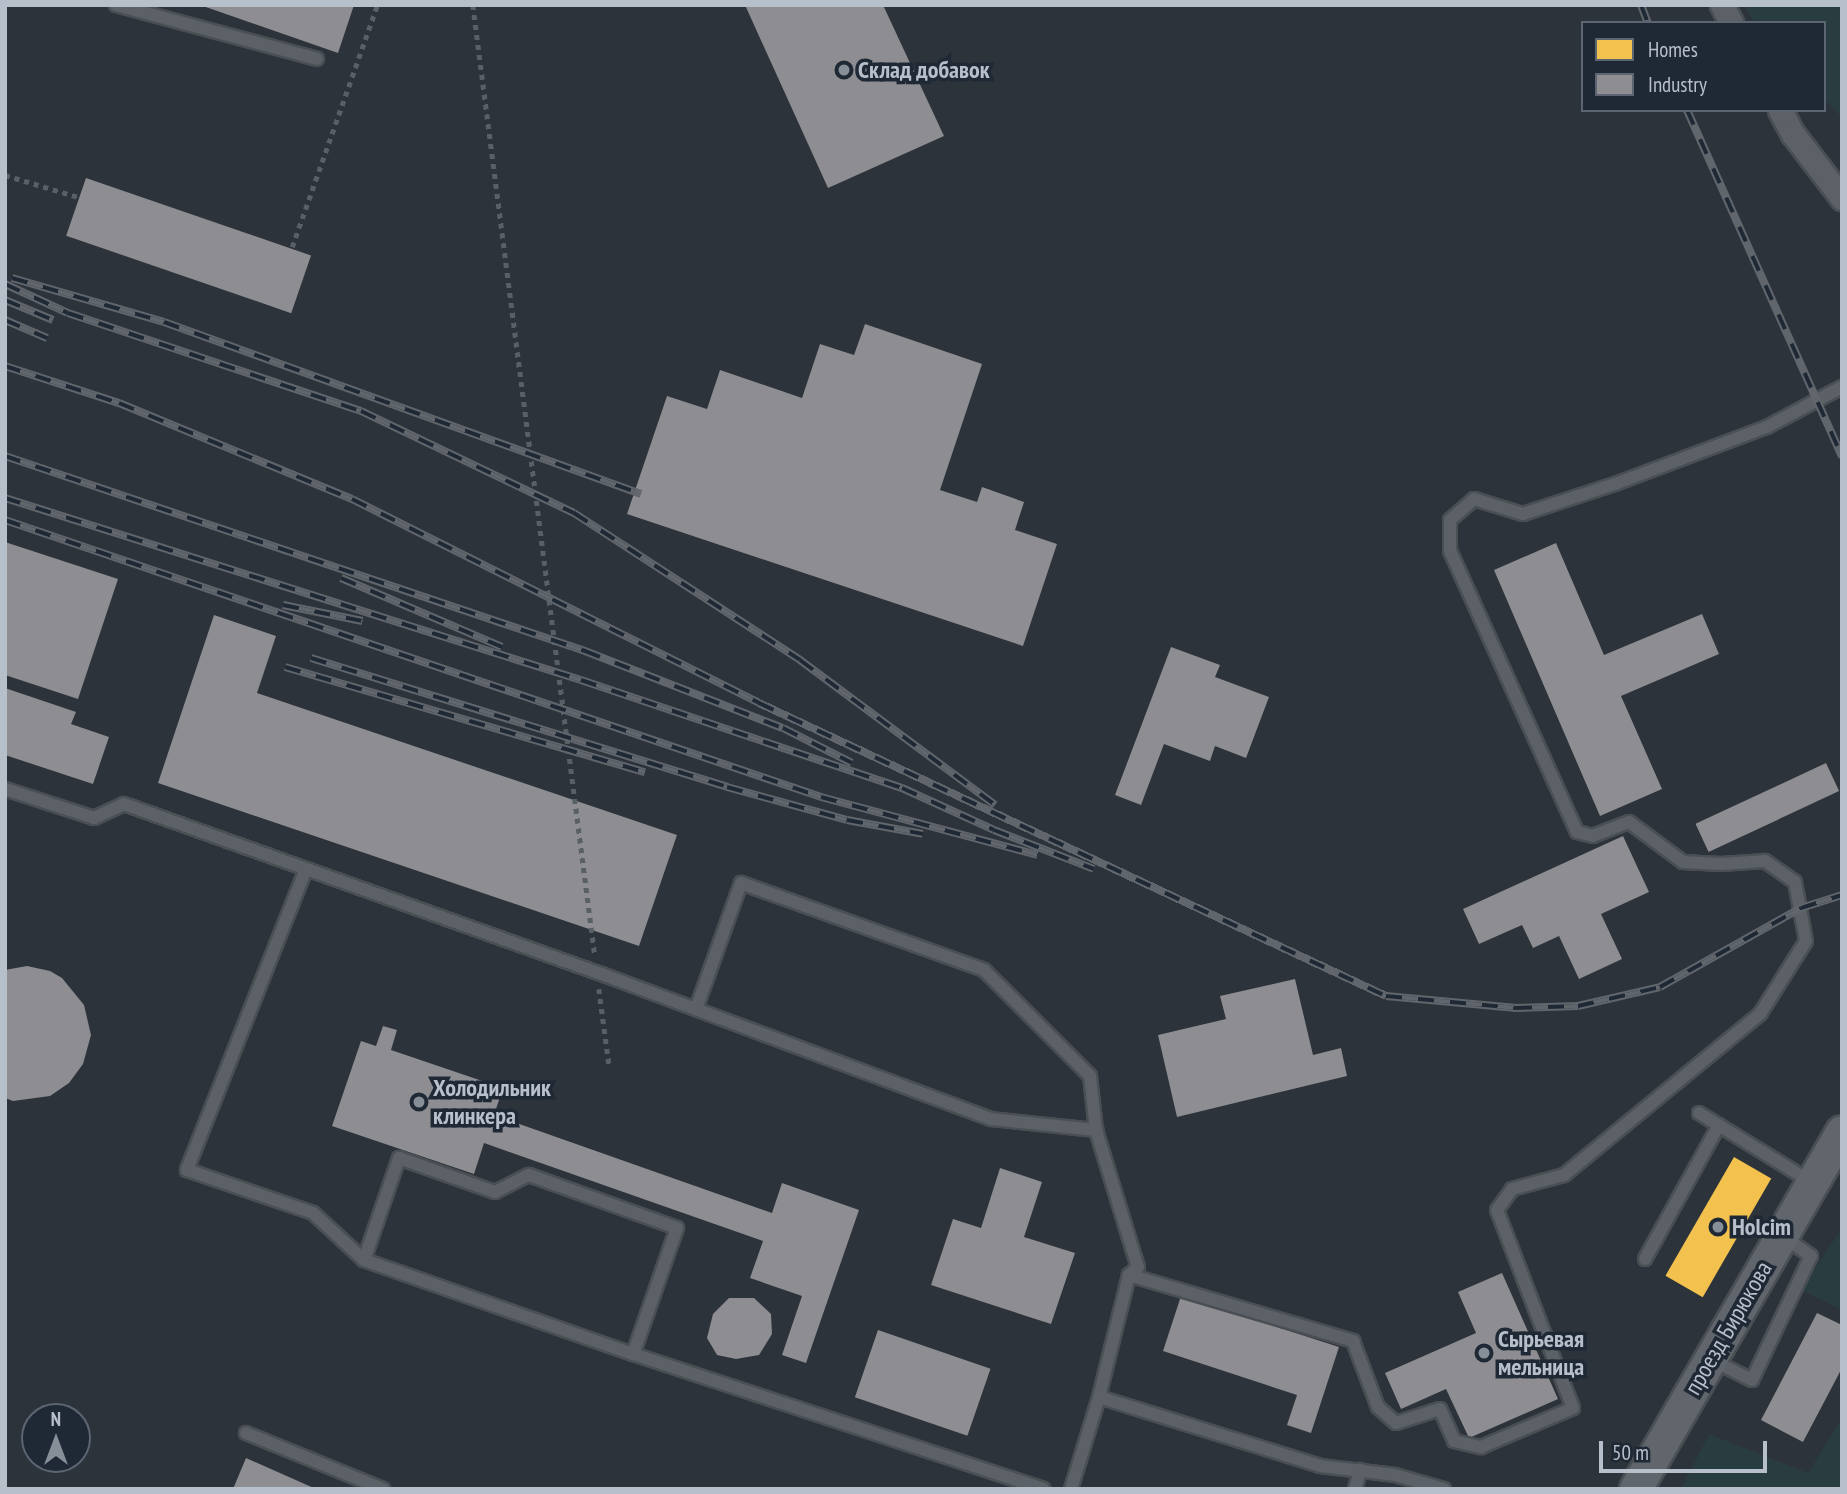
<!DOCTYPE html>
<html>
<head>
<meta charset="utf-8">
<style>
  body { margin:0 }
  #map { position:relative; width:1847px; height:1494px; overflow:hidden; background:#2c333a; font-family:"PT Sans Narrow",sans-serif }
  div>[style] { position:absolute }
  .green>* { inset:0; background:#293d40 }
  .homes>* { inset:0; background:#f2c14e; transform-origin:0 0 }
  .industry>* { inset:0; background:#8d8d92; transform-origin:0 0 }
  .path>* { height:4.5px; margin-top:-2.25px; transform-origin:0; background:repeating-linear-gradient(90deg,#596065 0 5px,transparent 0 10px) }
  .roads { filter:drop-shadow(2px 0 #4a4f54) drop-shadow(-2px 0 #4a4f54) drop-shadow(0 2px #4a4f54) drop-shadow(0 -2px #4a4f54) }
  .lane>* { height:12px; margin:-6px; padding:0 6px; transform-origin:6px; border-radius:6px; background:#5c6168 }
  .street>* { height:23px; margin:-11.5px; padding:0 11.5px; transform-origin:11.5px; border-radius:11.5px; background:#5c6168 }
  .secondary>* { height:32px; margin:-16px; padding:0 16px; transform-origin:16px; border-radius:16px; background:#61656c }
  .rail>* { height:8px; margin-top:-4px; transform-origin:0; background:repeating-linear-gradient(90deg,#1f2935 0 16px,#61656c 0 32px); box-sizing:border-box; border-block:2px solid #61656c }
  .dots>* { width:19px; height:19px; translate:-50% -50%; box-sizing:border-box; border:4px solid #1f2935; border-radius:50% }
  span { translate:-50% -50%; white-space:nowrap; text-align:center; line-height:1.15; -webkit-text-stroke:7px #1f2935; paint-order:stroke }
  .poi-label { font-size:24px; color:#b7bfca; font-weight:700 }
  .left { translate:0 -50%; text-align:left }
  .street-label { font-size:24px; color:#b7bfca }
  .frame { position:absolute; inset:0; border:7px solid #b7bfca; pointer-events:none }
  .legend { position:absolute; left:1581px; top:21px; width:245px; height:91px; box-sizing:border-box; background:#1f2935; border:2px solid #5c6571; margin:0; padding:9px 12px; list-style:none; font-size:21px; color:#b7bfca }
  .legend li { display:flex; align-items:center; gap:14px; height:35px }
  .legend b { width:35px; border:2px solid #5c6571 }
  .north { position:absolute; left:21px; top:1403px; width:70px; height:70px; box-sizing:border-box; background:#1f2935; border:2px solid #5c6571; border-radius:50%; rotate:0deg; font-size:19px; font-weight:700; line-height:28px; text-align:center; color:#b7bfca }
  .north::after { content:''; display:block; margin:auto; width:24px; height:32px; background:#868e98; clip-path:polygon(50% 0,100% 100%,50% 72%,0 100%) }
  .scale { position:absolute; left:1599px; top:1441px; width:168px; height:32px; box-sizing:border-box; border:4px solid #b7bfca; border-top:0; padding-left:9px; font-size:21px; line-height:24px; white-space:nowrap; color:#b7bfca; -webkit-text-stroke:5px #1f2935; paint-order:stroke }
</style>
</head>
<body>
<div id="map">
  <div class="green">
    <i style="clip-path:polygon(1745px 5px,1842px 5px,1842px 117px,1824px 99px,1824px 23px,1754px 23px)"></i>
    <i style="clip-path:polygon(1842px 1228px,1842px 1310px,1801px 1290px)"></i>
    <i style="clip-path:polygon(1842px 1418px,1842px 1489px,1681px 1489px,1709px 1434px,1808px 1473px)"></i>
  </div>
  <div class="homes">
    <i style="left:1734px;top:1157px;width:43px;height:137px;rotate:30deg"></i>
  </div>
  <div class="industry">
    <i style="clip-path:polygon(200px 5px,354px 5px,338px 53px)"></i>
    <i style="clip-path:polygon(745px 5px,883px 5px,944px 136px,828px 188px)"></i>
    <i style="left:86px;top:178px;width:238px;height:61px;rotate:19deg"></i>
    <i style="clip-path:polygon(865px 324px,982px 364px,940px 490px,977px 502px,982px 487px,1024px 502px,1015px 530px,1057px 544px,1023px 646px,627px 514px,667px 396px,707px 409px,720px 370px,802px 398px,820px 344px,854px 355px)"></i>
    <i style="clip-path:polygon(5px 542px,118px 579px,78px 699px,5px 675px)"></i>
    <i style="clip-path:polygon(1556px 543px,1604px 655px,1702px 614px,1719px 654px,1621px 696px,1662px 789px,1600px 816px,1494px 570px)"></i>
    <i style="clip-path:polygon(214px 615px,276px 636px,257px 693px,677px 835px,639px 946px,158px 783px)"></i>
    <i style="clip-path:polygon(1171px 647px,1220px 665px,1215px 677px,1269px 697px,1246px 758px,1215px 746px,1210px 761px,1164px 744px,1141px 805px,1115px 795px)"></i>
    <i style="clip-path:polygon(5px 688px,76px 712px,71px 724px,109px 737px,93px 784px,5px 755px)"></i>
    <i style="left:1826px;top:763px;width:31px;height:144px;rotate:65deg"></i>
    <i style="clip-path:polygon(1623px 836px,1649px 892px,1601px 914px,1622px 959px,1579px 979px,1559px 936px,1533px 948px,1522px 925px,1479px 944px,1463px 909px)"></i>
    <i style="clip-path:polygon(27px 966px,50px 971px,62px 978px,84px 1005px,91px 1035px,83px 1064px,69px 1083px,50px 1096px,13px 1101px,5px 1098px,5px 970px)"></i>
    <i style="clip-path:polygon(1295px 979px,1313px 1055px,1341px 1048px,1347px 1076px,1177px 1117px,1158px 1035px,1226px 1019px,1220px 996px)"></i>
    <i style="clip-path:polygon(383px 1026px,397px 1030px,391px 1050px,503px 1088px,494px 1115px,772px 1213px,782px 1183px,859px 1210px,806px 1363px,782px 1355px,802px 1296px,750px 1278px,763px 1241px,484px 1143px,474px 1174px,332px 1126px,361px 1041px,376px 1046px)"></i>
    <i style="clip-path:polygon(1000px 1168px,1042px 1182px,1024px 1237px,1075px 1253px,1051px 1324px,931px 1285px,953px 1219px,981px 1228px)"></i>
    <i style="clip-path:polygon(1502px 1273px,1558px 1399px,1469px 1438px,1446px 1389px,1401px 1409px,1385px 1373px,1476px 1333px,1458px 1292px)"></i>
    <i style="clip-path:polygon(1181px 1296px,1339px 1347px,1311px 1433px,1287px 1425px,1297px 1395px,1163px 1351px)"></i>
    <i style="clip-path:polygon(729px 1298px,754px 1298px,771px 1314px,772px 1334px,759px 1355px,736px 1359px,717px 1355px,707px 1338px,713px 1314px)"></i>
    <i style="clip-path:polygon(1817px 1313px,1842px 1325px,1842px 1368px,1803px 1442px,1761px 1420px)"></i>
    <i style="left:878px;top:1330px;width:119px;height:71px;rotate:19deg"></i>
    <i style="clip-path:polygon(246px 1458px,316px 1489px,233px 1489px)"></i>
  </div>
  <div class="path">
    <i style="left:473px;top:5px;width:959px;rotate:82.69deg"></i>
    <i style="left:5px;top:175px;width:76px;rotate:16.8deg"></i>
    <i style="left:292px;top:247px;width:256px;rotate:-70.6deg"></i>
    <i style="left:599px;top:989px;width:76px;rotate:82.4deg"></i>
  </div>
  <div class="roads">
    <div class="lane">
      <i style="left:116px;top:5px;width:208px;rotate:15deg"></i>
      <i style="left:5px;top:789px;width:94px;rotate:18deg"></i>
      <i style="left:94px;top:818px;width:33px;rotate:-25deg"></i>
      <i style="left:124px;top:804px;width:510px;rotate:19.61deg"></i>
      <i style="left:604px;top:975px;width:413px;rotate:20.4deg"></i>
      <i style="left:991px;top:1119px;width:106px;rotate:6deg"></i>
      <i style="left:1096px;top:1130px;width:143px;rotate:73deg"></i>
      <i style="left:1138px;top:1267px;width:12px;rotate:138deg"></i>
      <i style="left:1129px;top:1275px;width:126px;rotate:103.8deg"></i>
      <i style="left:1099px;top:1397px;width:96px;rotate:106.9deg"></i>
      <i style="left:306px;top:869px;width:324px;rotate:111.6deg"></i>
      <i style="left:187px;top:1170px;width:133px;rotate:18.8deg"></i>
      <i style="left:313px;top:1213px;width:69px;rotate:42.7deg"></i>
      <i style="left:364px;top:1260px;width:285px;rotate:19.3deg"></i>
      <i style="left:633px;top:1354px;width:432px;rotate:18.2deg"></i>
      <i style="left:696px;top:1009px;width:134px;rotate:-70.3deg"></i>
      <i style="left:741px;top:883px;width:258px;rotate:19.7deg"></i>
      <i style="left:984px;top:970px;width:150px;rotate:45deg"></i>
      <i style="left:1090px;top:1076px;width:54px;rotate:83.7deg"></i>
      <i style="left:1699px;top:1113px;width:132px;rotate:31.6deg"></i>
      <i style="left:1645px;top:1259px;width:153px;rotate:-61.1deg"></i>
      <i style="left:364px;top:1260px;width:108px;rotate:-71.1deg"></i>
      <i style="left:399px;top:1158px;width:102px;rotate:19.5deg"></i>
      <i style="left:495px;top:1192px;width:38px;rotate:-27deg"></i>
      <i style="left:529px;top:1175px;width:157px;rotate:19.7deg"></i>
      <i style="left:677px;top:1228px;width:133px;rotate:109.2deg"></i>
      <i style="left:1129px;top:1275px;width:234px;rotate:16.4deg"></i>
      <i style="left:1353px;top:1341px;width:71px;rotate:69.3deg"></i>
      <i style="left:1378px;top:1407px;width:24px;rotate:42deg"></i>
      <i style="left:1396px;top:1423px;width:46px;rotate:-17.7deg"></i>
      <i style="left:1440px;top:1409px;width:35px;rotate:66deg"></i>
      <i style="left:1454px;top:1441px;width:28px;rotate:13deg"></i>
      <i style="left:1481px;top:1447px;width:100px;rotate:-23deg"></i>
      <i style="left:1573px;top:1408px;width:212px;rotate:-111deg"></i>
      <i style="left:1497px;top:1210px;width:26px;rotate:-54deg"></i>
      <i style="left:1512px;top:1189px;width:54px;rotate:-15.1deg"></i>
      <i style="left:1564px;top:1175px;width:254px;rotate:-39.4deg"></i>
      <i style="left:1760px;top:1014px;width:86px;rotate:-57.8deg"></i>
      <i style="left:1806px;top:941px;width:60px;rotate:-100.6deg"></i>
      <i style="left:1795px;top:882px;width:37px;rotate:-145deg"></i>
      <i style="left:1765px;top:861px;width:44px;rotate:176.1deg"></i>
      <i style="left:1721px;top:864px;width:38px;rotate:-177deg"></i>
      <i style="left:1683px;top:862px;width:67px;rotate:-143.5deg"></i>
      <i style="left:1629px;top:822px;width:39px;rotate:159deg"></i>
      <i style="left:1593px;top:836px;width:16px;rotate:-166deg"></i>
      <i style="left:1577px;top:832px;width:308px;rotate:-114.3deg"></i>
      <i style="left:1450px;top:551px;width:31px;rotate:-90deg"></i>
      <i style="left:1450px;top:520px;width:32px;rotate:-41deg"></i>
      <i style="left:1474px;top:499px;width:51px;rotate:17deg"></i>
      <i style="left:1523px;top:514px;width:97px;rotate:-18.1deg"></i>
      <i style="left:1615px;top:484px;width:162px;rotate:-20.6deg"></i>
      <i style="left:1767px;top:427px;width:85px;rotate:-28.1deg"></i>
      <i style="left:1710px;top:1359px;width:47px;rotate:26.6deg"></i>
      <i style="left:1752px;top:1380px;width:137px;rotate:-64.6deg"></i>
      <i style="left:1811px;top:1256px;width:37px;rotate:-145deg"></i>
      <i style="left:1099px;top:1397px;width:232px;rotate:17.3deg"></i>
      <i style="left:1320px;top:1466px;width:76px;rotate:6.8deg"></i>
      <i style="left:1395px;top:1475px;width:51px;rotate:15.9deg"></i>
      <i style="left:246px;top:1433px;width:148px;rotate:22.2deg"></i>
      <i style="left:1355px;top:1489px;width:20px;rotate:-75deg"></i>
    </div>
    <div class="street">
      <i style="left:1722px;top:5px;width:20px;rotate:63deg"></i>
      <i style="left:1780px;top:110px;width:27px;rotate:62deg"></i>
      <i style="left:1793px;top:134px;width:81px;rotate:52.6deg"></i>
    </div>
    <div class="secondary">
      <i style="left:1636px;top:1489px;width:412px;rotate:-60deg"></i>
    </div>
  </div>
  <div class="rail">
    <i style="left:1641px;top:5px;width:19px;rotate:69deg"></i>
    <i style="left:1687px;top:110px;width:380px;rotate:65.9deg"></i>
    <i style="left:12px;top:278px;width:158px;rotate:16.1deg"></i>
    <i style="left:164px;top:322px;width:507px;rotate:19.83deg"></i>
    <i style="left:5px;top:284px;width:69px;rotate:24.7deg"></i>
    <i style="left:68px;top:313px;width:309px;rotate:18.5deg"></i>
    <i style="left:361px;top:411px;width:236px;rotate:25.6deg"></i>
    <i style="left:574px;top:513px;width:270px;rotate:33deg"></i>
    <i style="left:800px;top:660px;width:243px;rotate:36.6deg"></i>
    <i style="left:5px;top:300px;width:52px;rotate:22.6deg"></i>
    <i style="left:5px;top:320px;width:46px;rotate:23.2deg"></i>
    <i style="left:5px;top:366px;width:120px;rotate:18deg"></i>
    <i style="left:119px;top:403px;width:252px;rotate:22.4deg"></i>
    <i style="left:352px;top:499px;width:455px;rotate:26.6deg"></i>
    <i style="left:759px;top:703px;width:692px;rotate:25.05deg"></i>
    <i style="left:1386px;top:996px;width:131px;rotate:5.3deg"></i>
    <i style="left:1516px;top:1008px;width:62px;rotate:-1.8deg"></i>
    <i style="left:1578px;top:1006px;width:84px;rotate:-13deg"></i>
    <i style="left:1660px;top:987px;width:162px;rotate:-29.3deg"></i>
    <i style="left:1801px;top:908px;width:43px;rotate:-17.6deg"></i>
    <i style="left:5px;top:456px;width:612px;rotate:18.58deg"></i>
    <i style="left:585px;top:651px;width:212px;rotate:21.3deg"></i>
    <i style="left:783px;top:728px;width:77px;rotate:26.9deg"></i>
    <i style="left:5px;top:498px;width:604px;rotate:17.54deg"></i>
    <i style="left:581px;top:680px;width:339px;rotate:18.6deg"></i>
    <i style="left:902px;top:788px;width:101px;rotate:24.5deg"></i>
    <i style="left:994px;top:830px;width:107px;rotate:21.3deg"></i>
    <i style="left:5px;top:520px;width:862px;rotate:18.75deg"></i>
    <i style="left:821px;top:797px;width:224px;rotate:15deg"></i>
    <i style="left:341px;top:578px;width:175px;rotate:23.2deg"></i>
    <i style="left:283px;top:605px;width:81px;rotate:11.4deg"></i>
    <i style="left:311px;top:658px;width:436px;rotate:17.2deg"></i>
    <i style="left:727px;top:787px;width:124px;rotate:15.4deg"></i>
    <i style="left:847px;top:820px;width:77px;rotate:10.4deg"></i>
    <i style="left:285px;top:667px;width:375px;rotate:16.3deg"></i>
  </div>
  <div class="dots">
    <i style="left:844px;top:70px;background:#868e98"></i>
    <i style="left:419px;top:1102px;background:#868e98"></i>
    <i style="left:1718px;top:1227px;background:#868e98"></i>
    <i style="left:1484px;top:1353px;background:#868e98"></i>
  </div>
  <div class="poi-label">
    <span class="left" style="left:858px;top:70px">Склад добавок</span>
    <span class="left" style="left:433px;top:1102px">Холодильник<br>клинкера</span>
    <span class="left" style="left:1732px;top:1227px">Holcim</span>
    <span class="left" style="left:1498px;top:1353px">Сырьевая<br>мельница</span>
  </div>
  <div class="street-label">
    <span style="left:1728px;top:1328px;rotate:-60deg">проезд Бирюкова</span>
  </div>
  <div class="frame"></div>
  <ul class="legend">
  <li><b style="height:19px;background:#f2c14e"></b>Homes</li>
  <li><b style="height:19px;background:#8d8d92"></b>Industry</li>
  </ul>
  <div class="north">N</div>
  <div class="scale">50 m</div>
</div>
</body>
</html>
